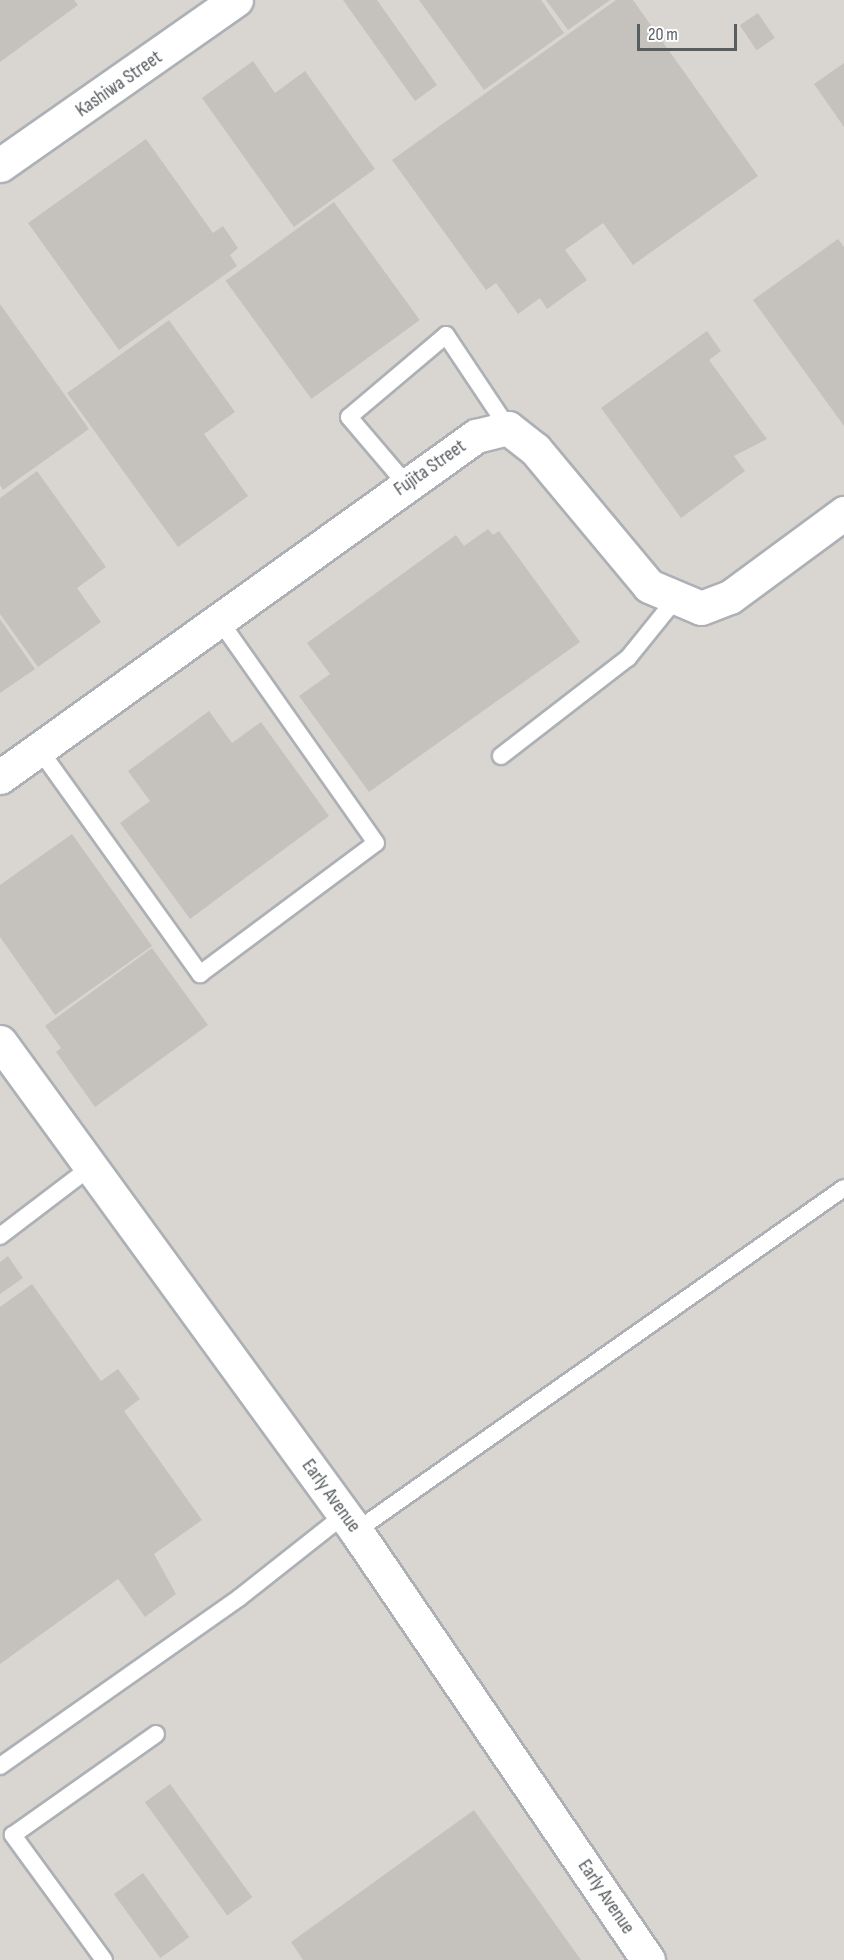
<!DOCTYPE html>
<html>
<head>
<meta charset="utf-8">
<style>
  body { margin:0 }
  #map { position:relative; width:844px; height:1960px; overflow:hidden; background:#ebe6df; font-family:"Sofia Sans Condensed",sans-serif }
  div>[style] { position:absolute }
  .industrial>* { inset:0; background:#d9d6d2; transform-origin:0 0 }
  .building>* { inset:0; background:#c5c1bc; transform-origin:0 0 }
  .roads { filter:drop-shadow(2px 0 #adb1b5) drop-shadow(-2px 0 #adb1b5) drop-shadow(0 2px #adb1b5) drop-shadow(0 -2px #adb1b5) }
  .lane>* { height:16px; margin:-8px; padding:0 8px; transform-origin:8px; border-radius:8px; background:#fff }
  .street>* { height:33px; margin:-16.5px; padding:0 16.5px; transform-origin:16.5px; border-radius:16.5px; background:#fff }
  span { translate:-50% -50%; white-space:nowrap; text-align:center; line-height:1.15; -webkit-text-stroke:5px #fff; paint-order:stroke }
  .street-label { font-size:20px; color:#585d60 }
  .scale { position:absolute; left:637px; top:24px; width:100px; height:27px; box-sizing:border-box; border:3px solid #585d60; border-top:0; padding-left:8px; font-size:18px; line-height:21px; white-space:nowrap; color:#585d60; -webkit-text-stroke:4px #fff; paint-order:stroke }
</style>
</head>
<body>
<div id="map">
  <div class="industrial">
    <i style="left:0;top:0;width:844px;height:1960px"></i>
  </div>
  <div class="building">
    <i style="clip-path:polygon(0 0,74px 0,78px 5px,0 62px)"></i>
    <i style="clip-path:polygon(343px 0,377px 0,437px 85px,415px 101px)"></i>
    <i style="clip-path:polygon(419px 0,541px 0,564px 33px,484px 90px)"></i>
    <i style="clip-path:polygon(546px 0,610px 0,568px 30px)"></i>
    <i style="clip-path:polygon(616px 0,633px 0,758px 176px,633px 265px,603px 223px,565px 250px,587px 280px,547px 309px,540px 298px,518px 314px,496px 283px,486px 290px,392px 160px)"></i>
    <i style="left:758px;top:13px;width:30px;height:22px;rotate:56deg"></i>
    <i style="clip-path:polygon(253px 61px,275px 93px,305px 71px,375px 169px,294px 227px,202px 98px)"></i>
    <i style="clip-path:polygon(844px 63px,844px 127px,814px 84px)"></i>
    <i style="clip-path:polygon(146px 139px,213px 233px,223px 226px,238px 248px,230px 255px,237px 266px,119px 350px,28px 223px)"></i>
    <i style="left:334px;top:202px;width:146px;height:134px;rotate:54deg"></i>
    <i style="clip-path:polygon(838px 239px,844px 247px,844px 426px,753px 300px)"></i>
    <i style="clip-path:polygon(0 304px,89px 429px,3px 490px,0 485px)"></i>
    <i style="clip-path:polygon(169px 320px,235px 412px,204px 434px,248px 496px,178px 547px,67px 393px)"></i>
    <i style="clip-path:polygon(707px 331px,721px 351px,709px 360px,767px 439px,734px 456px,745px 471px,681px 518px,601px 408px)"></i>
    <i style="clip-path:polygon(37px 471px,106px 567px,77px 588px,101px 622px,38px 667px,0 614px,0 498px)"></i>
    <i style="clip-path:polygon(488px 529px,493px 535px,499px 531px,580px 642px,369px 792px,299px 696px,330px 674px,307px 643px,456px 535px,464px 546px)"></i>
    <i style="clip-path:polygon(0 619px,35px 669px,0 693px)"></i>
    <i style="clip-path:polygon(209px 711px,232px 743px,261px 722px,329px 816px,190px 919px,120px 823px,150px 801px,128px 771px)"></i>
    <i style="clip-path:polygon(72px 834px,152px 946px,55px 1015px,0 937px,0 885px)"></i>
    <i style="clip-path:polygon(152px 948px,208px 1025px,95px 1107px,56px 1052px,61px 1048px,45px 1026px)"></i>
    <i style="clip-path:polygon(8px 1256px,23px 1278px,0 1294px,0 1262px)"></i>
    <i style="clip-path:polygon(32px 1284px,101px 1381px,118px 1369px,140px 1399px,124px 1411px,202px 1520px,154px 1554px,176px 1594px,145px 1617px,118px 1579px,0 1664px,0 1307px)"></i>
    <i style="left:170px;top:1784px;width:140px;height:31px;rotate:54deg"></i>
    <i style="clip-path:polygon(474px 1810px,581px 1960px,303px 1960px,291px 1942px)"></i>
    <i style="left:143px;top:1873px;width:79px;height:36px;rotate:54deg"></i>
  </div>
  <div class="roads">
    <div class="lane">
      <i style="left:406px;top:484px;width:88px;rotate:-130.4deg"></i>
      <i style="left:349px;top:417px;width:127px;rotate:-40.2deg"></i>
      <i style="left:446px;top:335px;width:112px;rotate:56.3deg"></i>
      <i style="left:39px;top:749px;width:277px;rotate:54.4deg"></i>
      <i style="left:200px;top:974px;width:219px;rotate:-36.7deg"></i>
      <i style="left:376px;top:843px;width:271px;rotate:-125.1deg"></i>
      <i style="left:501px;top:756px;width:160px;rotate:-37.7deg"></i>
      <i style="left:628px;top:658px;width:73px;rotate:-51.1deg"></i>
      <i style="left:0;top:1236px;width:114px;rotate:-37.2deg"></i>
      <i style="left:356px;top:1531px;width:596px;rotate:-35.1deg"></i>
      <i style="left:0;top:1766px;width:292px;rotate:-35.1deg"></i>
      <i style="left:239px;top:1598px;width:134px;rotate:-38.3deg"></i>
      <i style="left:104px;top:1960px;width:155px;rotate:-126.1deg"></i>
      <i style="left:13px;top:1835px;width:175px;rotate:-35.2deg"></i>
    </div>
    <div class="street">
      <i style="left:0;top:165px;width:288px;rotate:-35deg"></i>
      <i style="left:0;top:777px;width:586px;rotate:-35.62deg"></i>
      <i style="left:476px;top:436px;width:33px;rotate:-14deg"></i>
      <i style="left:508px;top:428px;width:34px;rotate:38deg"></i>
      <i style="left:535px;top:449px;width:178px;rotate:50.2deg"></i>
      <i style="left:649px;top:586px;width:56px;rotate:22.9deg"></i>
      <i style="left:701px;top:608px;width:31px;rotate:-21deg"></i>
      <i style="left:730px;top:597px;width:142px;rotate:-36.4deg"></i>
      <i style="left:0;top:1042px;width:605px;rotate:53.94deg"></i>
      <i style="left:356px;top:1531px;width:519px;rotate:55.76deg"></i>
    </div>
  </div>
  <div class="street-label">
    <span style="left:119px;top:84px;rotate:-35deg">Kashiwa Street</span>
    <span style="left:430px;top:468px;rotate:-35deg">Fujita Street</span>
    <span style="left:331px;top:1496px;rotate:54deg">Early Avenue</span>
    <span style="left:606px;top:1897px;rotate:56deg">Early Avenue</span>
  </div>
  <div class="scale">20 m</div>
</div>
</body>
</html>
